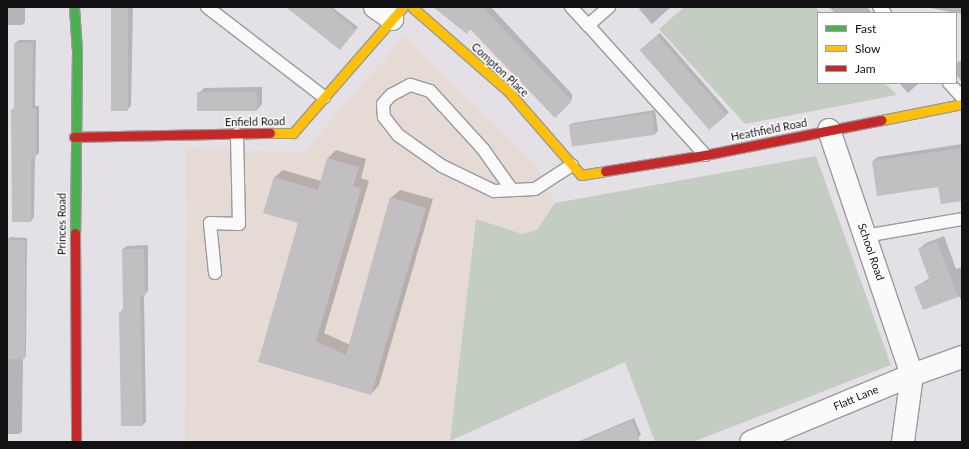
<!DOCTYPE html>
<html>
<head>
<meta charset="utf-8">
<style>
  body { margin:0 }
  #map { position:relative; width:969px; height:449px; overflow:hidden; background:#e4e1e6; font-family:Lato,sans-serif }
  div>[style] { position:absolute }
  .education>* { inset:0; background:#e6dad4 }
  .green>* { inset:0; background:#c4cdc1 }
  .shadow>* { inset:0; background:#0003; transform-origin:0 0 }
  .building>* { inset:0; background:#c2bfc3; transform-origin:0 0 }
  .roads { filter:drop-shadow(1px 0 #9b9a9d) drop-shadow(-1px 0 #9b9a9d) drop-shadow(0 1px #9b9a9d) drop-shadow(0 -1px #9b9a9d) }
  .lane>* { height:12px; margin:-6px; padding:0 6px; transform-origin:6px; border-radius:6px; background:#fbfafb }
  .street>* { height:22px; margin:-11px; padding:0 11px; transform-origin:11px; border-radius:11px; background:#fbfafb }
  .fast>* { height:9px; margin:-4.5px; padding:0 4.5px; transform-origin:4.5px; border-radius:4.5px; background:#4caf50 }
  .slow>* { height:9px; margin:-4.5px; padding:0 4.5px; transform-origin:4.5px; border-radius:4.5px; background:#ffc107 }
  .jam>* { height:9px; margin:-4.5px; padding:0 4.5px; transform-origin:4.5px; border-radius:4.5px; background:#c62828 }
  span { translate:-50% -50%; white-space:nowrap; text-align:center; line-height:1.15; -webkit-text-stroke:3px #fff; paint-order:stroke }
  .street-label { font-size:11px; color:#121113 }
  .frame { position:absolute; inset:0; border:8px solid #121113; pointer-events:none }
  .legend { position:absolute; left:817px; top:12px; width:140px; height:72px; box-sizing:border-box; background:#fff; border:1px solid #a0a0a1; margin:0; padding:5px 7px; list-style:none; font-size:12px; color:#121113 }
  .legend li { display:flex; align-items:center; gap:8px; height:20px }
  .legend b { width:20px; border:1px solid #a0a0a1 }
</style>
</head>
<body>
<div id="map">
  <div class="education">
    <i style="clip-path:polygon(405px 35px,538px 167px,555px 203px,537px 230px,522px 234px,476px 219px,450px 441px,185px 442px,186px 148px,303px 153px)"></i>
  </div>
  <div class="green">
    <i style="clip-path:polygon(684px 7px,815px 7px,821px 13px,818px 13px,818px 83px,885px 83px,897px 95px,745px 124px,659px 29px)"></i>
    <i style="clip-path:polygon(816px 156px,891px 365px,693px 442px,655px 442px,625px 362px,450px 441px,476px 219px,522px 234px,537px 230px,555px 203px)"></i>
  </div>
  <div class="shadow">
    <i style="clip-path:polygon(7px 7px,25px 7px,25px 22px,22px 25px,7px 25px)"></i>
    <i style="clip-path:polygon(111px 7px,133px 7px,131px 106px,127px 110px,112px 110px)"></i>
    <i style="clip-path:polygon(286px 7px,332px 7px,358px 27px,342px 46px)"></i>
    <i style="clip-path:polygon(442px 7px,491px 7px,572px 94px,572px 99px,555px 116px,471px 28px,466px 33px)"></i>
    <i style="clip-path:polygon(641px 7px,671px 7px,652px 24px,639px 9px)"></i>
    <i style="clip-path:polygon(829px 7px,867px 7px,872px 13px,835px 13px)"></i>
    <i style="clip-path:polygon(925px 7px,962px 7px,962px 14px)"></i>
    <i style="left:660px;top:33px;width:105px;height:25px;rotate:49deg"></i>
    <i style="clip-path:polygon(19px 40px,36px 40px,35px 106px,39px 106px,39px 153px,35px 157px,34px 217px,31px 221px,12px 110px,15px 107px,15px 43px)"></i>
    <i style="clip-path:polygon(959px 61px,962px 61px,962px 82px,957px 76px,956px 64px)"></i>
    <i style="clip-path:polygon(899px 83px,919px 83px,908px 93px)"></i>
    <i style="clip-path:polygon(262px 87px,262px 104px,257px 110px,198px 94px,204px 88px)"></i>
    <i style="clip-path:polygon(655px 110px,658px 131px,655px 134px,574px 146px,570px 125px,573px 123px)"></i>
    <i style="clip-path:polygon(962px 144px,962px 188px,939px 186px,873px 161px,877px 157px)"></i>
    <i style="clip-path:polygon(336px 150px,366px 159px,361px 178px,369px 181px,324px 333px,350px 345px,391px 198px,400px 190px,433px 199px,379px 385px,371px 394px,259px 361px,300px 222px,274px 178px,283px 170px,321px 181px,328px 158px)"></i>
    <i style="clip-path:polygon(944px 236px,956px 269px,962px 267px,962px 302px,959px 296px,924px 309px,915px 287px,930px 278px,919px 249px,926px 243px)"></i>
    <i style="clip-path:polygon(10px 237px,27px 238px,26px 356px,23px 359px,22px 432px,19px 434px,7px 434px,7px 240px)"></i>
    <i style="clip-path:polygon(148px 245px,148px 291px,144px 295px,146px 422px,142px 425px,120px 313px,123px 309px,123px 249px,127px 246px)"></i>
    <i style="clip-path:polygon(634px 418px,641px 435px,638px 438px,628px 442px,577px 442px)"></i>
    <i style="left:111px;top:441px;width:17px;height:1px"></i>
  </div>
  <div class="building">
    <i style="left:111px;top:7px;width:17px;height:104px"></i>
    <i style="clip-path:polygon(286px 7px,329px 7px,356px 30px,340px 50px)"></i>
    <i style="clip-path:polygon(433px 7px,483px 7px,572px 101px,555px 118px,470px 29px,467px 34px)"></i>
    <i style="left:657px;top:35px;width:106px;height:23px;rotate:49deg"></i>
    <i style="clip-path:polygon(14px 43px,33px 43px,32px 109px,36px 109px,36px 158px,31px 158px,31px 222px,12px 222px,11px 109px,14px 109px)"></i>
    <i style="left:257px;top:92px;width:19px;height:60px;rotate:90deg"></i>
    <i style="left:652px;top:113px;width:22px;height:84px;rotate:82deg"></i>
    <i style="clip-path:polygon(962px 148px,962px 201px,941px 204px,938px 187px,877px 196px,872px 161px)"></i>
    <i style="clip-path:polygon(327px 158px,359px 167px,353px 186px,361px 189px,316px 341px,346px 355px,390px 197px,426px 208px,371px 395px,258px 362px,298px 223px,263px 213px,274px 177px,318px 190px)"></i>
    <i style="left:7px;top:240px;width:18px;height:119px"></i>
    <i style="clip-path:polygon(937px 242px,958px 297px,923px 310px,914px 287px,930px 281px,918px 249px)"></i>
    <i style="clip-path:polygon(122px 249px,144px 249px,145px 296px,140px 296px,143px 426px,121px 426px,119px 312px,123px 312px)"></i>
    <i style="clip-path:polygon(632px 420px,640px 442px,581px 442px)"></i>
  </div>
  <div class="roads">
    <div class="lane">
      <i style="left:207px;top:7px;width:148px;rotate:37.6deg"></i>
      <i style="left:571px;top:7px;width:25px;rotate:47deg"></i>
      <i style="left:609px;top:7px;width:28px;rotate:139deg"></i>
      <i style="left:588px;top:25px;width:175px;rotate:48deg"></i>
      <i style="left:879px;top:7px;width:8px;rotate:45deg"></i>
      <i style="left:949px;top:83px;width:19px;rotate:47deg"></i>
      <i style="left:512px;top:190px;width:50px;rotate:-125.3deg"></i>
      <i style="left:483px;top:149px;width:79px;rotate:-132.4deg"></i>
      <i style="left:430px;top:91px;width:21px;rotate:-163deg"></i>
      <i style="left:410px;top:85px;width:21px;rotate:152deg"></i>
      <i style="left:391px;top:95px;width:12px;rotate:132deg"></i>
      <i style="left:383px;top:104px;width:13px;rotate:86deg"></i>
      <i style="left:384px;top:117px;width:23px;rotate:52deg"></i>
      <i style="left:398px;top:135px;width:54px;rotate:35.2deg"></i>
      <i style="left:442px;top:166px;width:58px;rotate:25.7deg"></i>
      <i style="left:494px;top:191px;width:41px;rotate:-2.8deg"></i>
      <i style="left:535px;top:189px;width:44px;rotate:-33deg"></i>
      <i style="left:865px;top:236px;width:98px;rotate:-9.9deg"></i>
      <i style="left:215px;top:273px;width:50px;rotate:-95.7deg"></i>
      <i style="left:210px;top:223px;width:29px;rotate:2deg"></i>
      <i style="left:239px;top:224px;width:90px;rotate:-91.3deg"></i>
    </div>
    <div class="street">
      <i style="left:375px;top:7px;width:21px;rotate:35deg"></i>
      <i style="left:829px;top:130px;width:259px;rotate:71.3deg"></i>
      <i style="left:912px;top:375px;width:68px;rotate:97.7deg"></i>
      <i style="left:751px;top:442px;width:174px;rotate:-22.6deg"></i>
      <i style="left:912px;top:375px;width:53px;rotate:-19.8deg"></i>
    </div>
    <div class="fast">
      <i style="left:74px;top:7px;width:44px;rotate:86.1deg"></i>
      <i style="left:77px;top:51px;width:182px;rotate:90.6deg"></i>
    </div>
    <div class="slow">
      <i style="left:412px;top:7px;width:128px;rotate:41.2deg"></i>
      <i style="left:508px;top:91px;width:111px;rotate:49deg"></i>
      <i style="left:581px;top:175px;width:24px;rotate:-9deg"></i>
      <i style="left:882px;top:120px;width:82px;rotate:-11.3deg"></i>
      <i style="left:270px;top:133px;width:23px"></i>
      <i style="left:293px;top:133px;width:167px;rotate:-48.9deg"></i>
    </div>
    <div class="jam">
      <i style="left:74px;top:137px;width:196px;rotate:-1.2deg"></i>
      <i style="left:605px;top:171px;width:101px;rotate:-9.1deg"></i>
      <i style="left:705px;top:155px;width:180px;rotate:-11.2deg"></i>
      <i style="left:75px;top:233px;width:209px;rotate:89.7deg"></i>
    </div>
  </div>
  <div class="street-label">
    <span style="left:500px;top:70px;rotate:43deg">Compton Place</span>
    <span style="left:255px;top:122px;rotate:-1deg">Enfield Road</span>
    <span style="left:769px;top:130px;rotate:-11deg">Heathfield Road</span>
    <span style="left:62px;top:224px;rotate:-90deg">Princes Road</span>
    <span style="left:871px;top:252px;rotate:71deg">School Road</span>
    <span style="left:856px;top:398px;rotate:-23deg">Flatt Lane</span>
  </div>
  <div class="frame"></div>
  <ul class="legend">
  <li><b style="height:5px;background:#4caf50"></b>Fast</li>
  <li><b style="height:5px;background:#ffc107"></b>Slow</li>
  <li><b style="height:5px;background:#c62828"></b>Jam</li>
  </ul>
</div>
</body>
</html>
